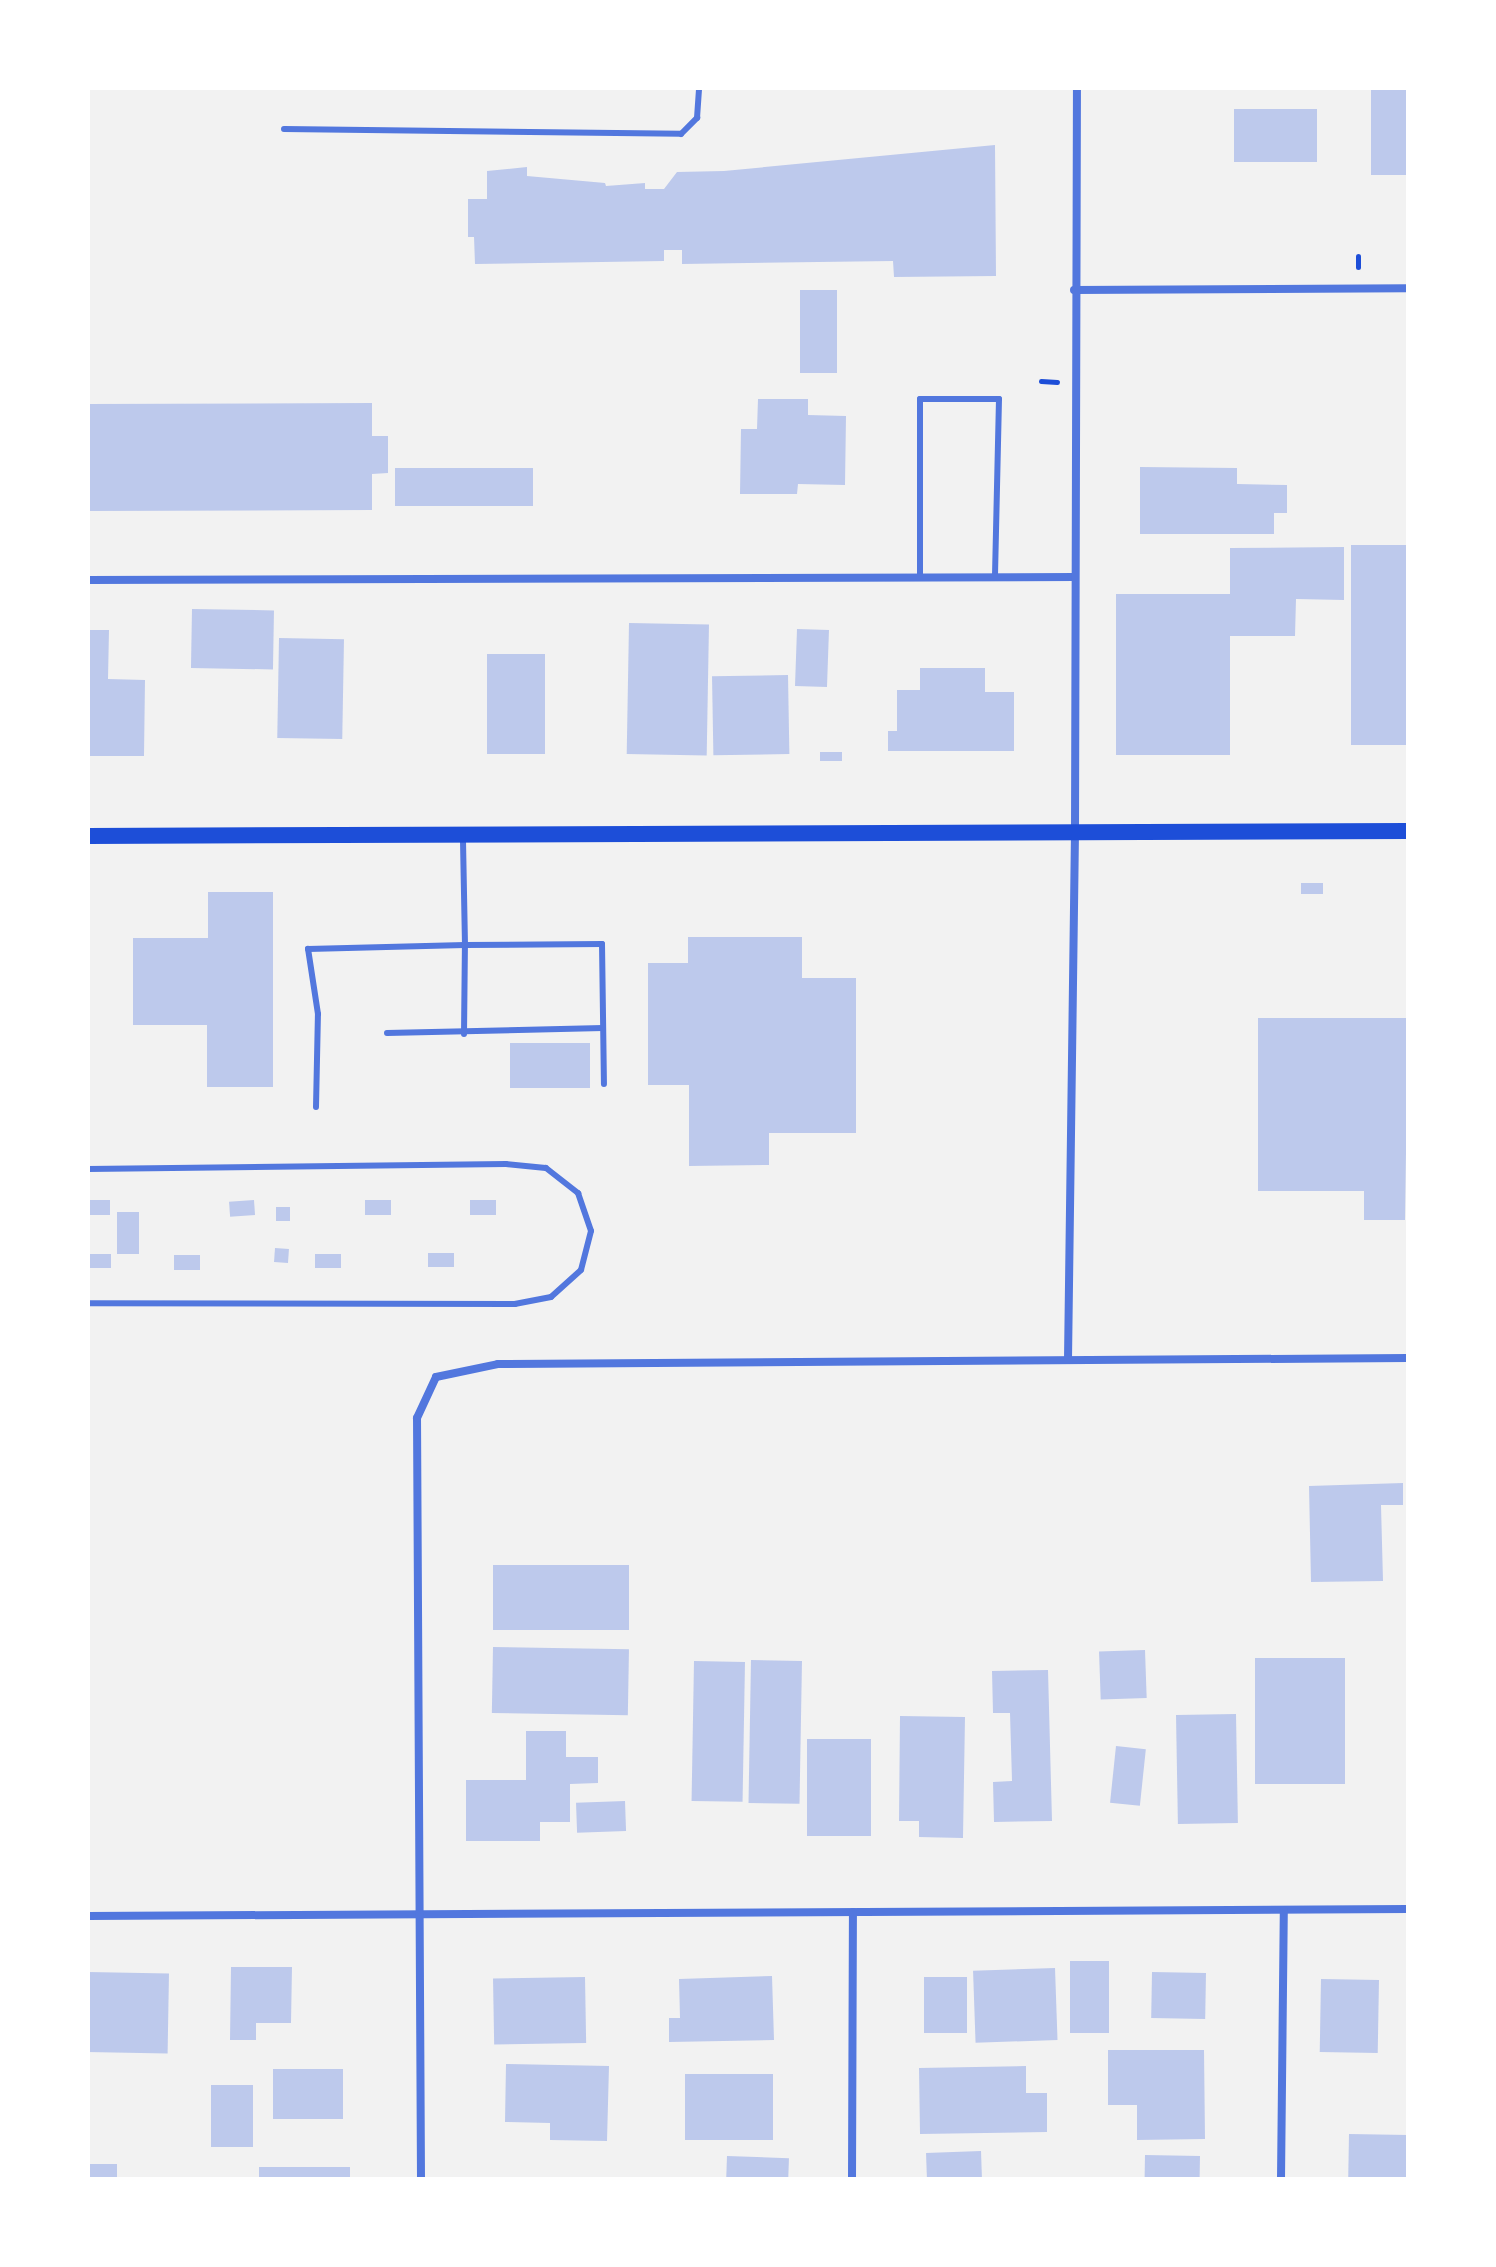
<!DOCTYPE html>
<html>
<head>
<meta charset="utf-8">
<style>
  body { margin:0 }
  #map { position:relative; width:1496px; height:2267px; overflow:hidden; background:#f2f2f2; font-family:Helvetica,sans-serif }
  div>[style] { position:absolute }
  .building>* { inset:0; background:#bdc9ec; transform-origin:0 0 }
  .path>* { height:5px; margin:-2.5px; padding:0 2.5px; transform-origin:2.5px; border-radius:2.5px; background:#1d4ed8 }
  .service>* { height:6px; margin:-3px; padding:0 3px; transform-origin:3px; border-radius:3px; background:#5277de }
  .minor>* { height:8px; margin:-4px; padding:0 4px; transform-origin:4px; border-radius:4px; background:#5277de }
  .secondary>* { height:16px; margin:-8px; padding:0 8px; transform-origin:8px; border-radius:8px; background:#1d4ed8 }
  span { translate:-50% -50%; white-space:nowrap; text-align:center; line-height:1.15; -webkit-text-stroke:8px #fff; paint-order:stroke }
  .frame { position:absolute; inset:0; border:90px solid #fff; pointer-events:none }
</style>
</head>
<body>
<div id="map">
  <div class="building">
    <i style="left:1371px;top:88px;width:37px;height:87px"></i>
    <i style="left:1234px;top:109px;width:83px;height:53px"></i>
    <i style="clip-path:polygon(995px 145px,996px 276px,894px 277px,893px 261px,682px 264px,682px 250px,664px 250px,664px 261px,475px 264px,474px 237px,468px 237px,468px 199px,487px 199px,487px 171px,527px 167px,527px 176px,605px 183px,606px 186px,645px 183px,645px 189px,664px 189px,677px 172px,724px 171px)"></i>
    <i style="left:800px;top:290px;width:37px;height:83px"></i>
    <i style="clip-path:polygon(758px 399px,808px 399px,808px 415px,846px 416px,845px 485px,798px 484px,797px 494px,740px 494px,741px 429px,757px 429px)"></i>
    <i style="clip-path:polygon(372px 403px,372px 436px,388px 436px,388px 473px,372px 474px,372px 510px,88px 511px,88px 404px)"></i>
    <i style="clip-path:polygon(1140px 467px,1237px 468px,1237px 484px,1287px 485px,1287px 513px,1274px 513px,1274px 534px,1140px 534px)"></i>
    <i style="left:395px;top:468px;width:138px;height:38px"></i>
    <i style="left:1351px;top:545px;width:57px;height:200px"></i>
    <i style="clip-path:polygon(1344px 547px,1344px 600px,1296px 599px,1295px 636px,1230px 636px,1230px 755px,1116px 755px,1116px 594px,1230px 594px,1230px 548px)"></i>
    <i style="left:192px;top:609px;width:82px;height:59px;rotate:1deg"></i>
    <i style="left:629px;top:623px;width:80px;height:131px;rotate:1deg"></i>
    <i style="left:797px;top:629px;width:32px;height:57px;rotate:2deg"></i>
    <i style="clip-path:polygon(88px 630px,109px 630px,108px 679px,145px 680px,144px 756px,88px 756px)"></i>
    <i style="left:279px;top:638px;width:65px;height:100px;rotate:1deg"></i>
    <i style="left:487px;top:654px;width:58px;height:100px"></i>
    <i style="clip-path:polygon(920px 668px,985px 668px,985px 692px,1014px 692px,1014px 751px,888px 751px,888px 731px,897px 731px,897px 690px,920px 690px)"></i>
    <i style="left:788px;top:675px;width:79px;height:76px;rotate:89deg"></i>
    <i style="left:820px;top:752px;width:22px;height:9px"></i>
    <i style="left:1323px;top:883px;width:11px;height:22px;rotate:90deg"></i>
    <i style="clip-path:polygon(208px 892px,273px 892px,273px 1087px,207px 1087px,207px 1025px,133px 1025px,133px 938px,208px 938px)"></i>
    <i style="clip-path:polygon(688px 937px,802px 937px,802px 978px,856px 978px,856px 1133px,769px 1133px,769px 1165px,689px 1166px,689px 1085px,648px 1085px,648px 963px,688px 963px)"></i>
    <i style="clip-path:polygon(1258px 1018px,1408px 1018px,1405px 1220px,1364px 1220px,1364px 1191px,1258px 1191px)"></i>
    <i style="left:510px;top:1043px;width:80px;height:45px"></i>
    <i style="left:110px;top:1200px;width:15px;height:22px;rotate:90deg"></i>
    <i style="left:254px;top:1200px;width:15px;height:25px;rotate:86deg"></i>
    <i style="left:391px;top:1200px;width:15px;height:26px;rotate:90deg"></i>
    <i style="left:470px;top:1200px;width:26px;height:15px"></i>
    <i style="left:276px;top:1207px;width:14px;height:14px"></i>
    <i style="left:117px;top:1212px;width:22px;height:42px"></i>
    <i style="left:275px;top:1248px;width:14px;height:14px;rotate:4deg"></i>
    <i style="left:428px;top:1253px;width:26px;height:14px"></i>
    <i style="left:88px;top:1254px;width:23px;height:14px"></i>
    <i style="left:315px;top:1254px;width:26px;height:14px"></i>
    <i style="left:174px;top:1255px;width:26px;height:15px"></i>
    <i style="clip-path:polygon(1403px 1483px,1403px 1505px,1381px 1505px,1383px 1581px,1311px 1582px,1309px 1486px)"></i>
    <i style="left:493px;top:1565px;width:136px;height:65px"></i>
    <i style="left:493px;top:1647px;width:136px;height:66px;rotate:1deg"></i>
    <i style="left:1145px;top:1650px;width:48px;height:46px;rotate:88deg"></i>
    <i style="left:1255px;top:1658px;width:90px;height:126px"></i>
    <i style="left:751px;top:1660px;width:51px;height:143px;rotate:1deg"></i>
    <i style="left:694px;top:1661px;width:51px;height:140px;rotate:1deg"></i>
    <i style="clip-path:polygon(1048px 1670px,1052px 1821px,994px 1822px,993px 1782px,1012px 1781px,1010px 1713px,993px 1713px,992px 1671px)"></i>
    <i style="left:1236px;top:1714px;width:109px;height:60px;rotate:89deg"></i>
    <i style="clip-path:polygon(900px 1716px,965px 1717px,963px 1838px,919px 1837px,919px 1821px,899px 1821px)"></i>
    <i style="clip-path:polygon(526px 1731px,566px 1731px,566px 1757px,598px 1757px,598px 1783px,570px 1784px,570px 1822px,540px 1822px,540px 1841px,466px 1841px,466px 1780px,526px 1780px)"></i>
    <i style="left:807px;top:1739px;width:64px;height:97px"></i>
    <i style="left:1116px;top:1746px;width:30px;height:57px;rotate:6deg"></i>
    <i style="left:625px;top:1801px;width:30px;height:49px;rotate:88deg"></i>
    <i style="left:1070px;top:1961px;width:39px;height:72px"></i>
    <i style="clip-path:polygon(231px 1967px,292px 1967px,291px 2023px,256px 2023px,256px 2040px,230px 2040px)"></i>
    <i style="left:1055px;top:1968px;width:72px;height:82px;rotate:88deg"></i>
    <i style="left:88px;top:1972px;width:81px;height:80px;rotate:1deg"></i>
    <i style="left:1152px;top:1972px;width:54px;height:46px;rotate:1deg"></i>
    <i style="clip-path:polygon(772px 1976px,774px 2040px,669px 2042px,669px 2018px,680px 2018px,679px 1979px)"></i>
    <i style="left:585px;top:1977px;width:66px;height:92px;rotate:89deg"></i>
    <i style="left:924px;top:1977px;width:43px;height:56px"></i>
    <i style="left:1321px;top:1979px;width:58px;height:73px;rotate:1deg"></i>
    <i style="clip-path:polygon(1108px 2050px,1204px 2050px,1205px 2139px,1137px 2140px,1137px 2105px,1108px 2105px)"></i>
    <i style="clip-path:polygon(506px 2064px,609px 2066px,607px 2141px,550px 2140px,550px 2123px,505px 2122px)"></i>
    <i style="clip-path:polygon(1026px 2066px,1026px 2093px,1047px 2093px,1047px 2132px,920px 2134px,919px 2068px)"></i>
    <i style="left:273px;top:2069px;width:70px;height:50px"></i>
    <i style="left:685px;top:2074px;width:88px;height:66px"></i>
    <i style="left:211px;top:2085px;width:42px;height:62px"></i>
    <i style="left:1349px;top:2134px;width:59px;height:44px;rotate:1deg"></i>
    <i style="left:981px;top:2151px;width:28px;height:55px;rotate:88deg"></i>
    <i style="left:1145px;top:2155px;width:55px;height:24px;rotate:1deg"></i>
    <i style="left:727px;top:2156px;width:62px;height:23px;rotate:2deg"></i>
    <i style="left:88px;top:2164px;width:29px;height:15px"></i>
    <i style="left:350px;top:2167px;width:12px;height:91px;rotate:90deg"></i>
  </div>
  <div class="path">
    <i style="left:1358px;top:256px;width:11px;rotate:90deg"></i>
    <i style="left:1041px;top:381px;width:16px;rotate:4deg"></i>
  </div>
  <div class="service">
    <i style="left:284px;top:129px;width:397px;rotate:0.7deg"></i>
    <i style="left:681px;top:134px;width:23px;rotate:-45deg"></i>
    <i style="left:697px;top:118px;width:30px;rotate:-86deg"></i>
    <i style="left:920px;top:578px;width:179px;rotate:-90deg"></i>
    <i style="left:920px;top:399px;width:79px"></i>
    <i style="left:999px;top:399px;width:178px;rotate:91.3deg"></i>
    <i style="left:387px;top:1033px;width:216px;rotate:-1.3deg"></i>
    <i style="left:464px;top:1034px;width:89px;rotate:-89.4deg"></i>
    <i style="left:465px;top:945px;width:137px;rotate:-0.4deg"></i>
    <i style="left:602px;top:944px;width:140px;rotate:89.2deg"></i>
    <i style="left:316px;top:1107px;width:93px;rotate:-88.8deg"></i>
    <i style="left:318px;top:1014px;width:66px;rotate:-98.7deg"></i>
    <i style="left:308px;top:949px;width:157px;rotate:-1.5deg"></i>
    <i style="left:465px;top:945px;width:107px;rotate:-91.1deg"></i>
    <i style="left:88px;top:1169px;width:418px;rotate:-0.7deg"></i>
    <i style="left:506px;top:1164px;width:40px;rotate:5.7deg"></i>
    <i style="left:546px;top:1168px;width:41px;rotate:38deg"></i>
    <i style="left:578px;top:1193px;width:40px;rotate:71.1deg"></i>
    <i style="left:591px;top:1231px;width:40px;rotate:104.4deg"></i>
    <i style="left:581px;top:1270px;width:40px;rotate:138deg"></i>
    <i style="left:551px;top:1297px;width:37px;rotate:169deg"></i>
    <i style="left:515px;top:1304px;width:427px;rotate:-179.9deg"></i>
  </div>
  <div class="minor">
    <i style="left:1074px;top:290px;width:334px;rotate:-0.3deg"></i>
    <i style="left:88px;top:580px;width:987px;rotate:-0.17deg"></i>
    <i style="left:1068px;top:1360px;width:526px;rotate:-89.24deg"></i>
    <i style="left:1075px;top:834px;width:746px;rotate:-89.85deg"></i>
    <i style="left:88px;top:1916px;width:1320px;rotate:-0.3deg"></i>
    <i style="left:421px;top:2179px;width:761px;rotate:-90.3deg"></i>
    <i style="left:417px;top:1418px;width:45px;rotate:-65.1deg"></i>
    <i style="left:436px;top:1377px;width:63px;rotate:-11.8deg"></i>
    <i style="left:498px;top:1364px;width:910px;rotate:-0.38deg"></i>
    <i style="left:852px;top:2179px;width:267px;rotate:-89.8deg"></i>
    <i style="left:1281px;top:2179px;width:269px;rotate:-89.4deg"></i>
  </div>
  <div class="secondary">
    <i style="left:88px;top:836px;width:1320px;rotate:-0.22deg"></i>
  </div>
  <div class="frame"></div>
</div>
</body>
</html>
